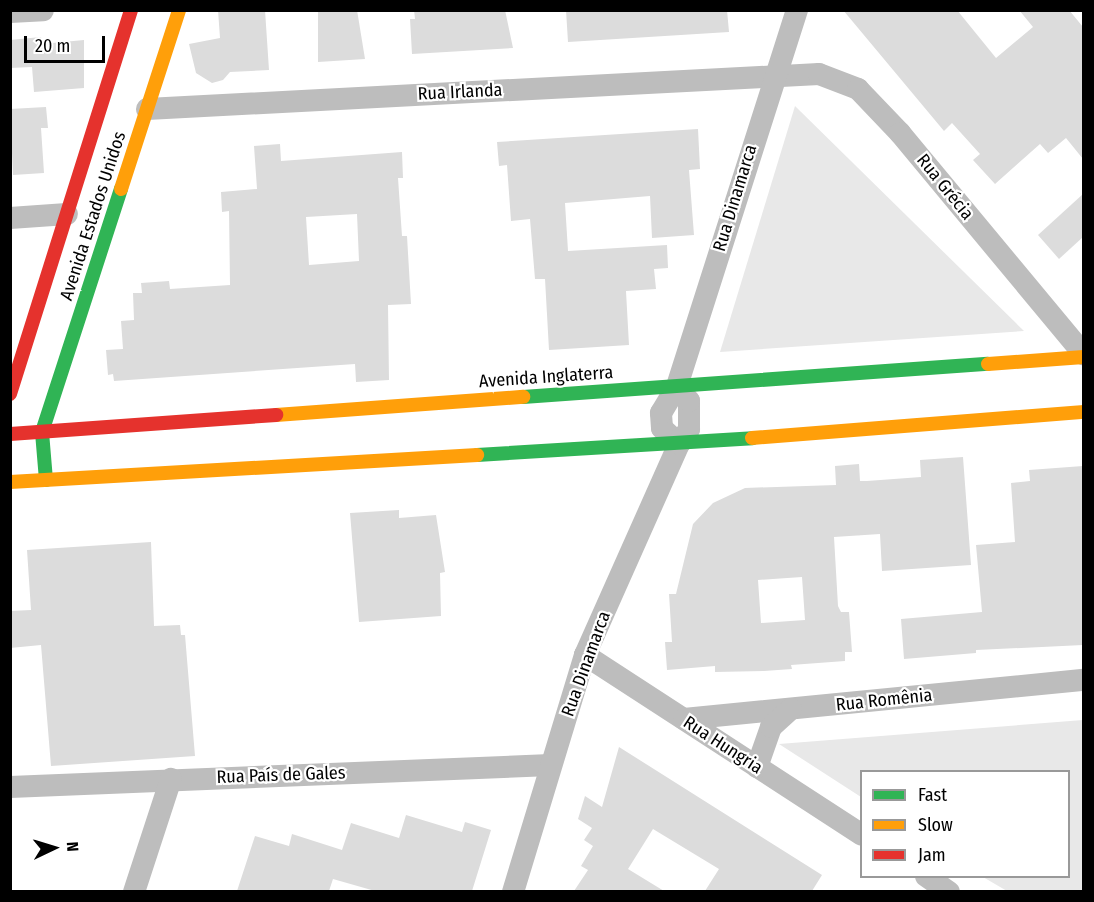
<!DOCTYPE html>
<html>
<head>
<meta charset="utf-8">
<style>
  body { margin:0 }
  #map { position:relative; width:1094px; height:902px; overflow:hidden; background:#fff; font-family:"Fira Sans Condensed",sans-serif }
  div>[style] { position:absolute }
  .green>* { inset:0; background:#e8e8e8 }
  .building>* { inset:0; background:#dcdcdc }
  .street>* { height:22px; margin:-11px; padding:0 11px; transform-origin:11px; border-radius:11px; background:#bdbdbd }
  .fast>* { height:14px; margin:-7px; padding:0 7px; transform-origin:7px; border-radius:7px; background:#30b455 }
  .slow>* { height:14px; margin:-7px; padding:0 7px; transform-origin:7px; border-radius:7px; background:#ff9f0a }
  .jam>* { height:14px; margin:-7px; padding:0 7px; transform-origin:7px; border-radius:7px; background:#e5322d }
  span { translate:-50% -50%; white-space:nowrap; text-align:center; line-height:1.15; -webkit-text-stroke:4.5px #fff; paint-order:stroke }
  .street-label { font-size:18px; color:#000 }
  .frame { position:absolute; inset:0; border:12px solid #000; pointer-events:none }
  .legend { position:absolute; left:860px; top:770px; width:210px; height:108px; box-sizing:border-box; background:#fff; border:2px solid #999; margin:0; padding:8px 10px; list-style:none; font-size:18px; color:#000 }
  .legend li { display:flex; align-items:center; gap:12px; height:30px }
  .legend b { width:30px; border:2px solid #999 }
  .north { position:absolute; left:24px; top:818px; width:60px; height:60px; -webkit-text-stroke:4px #fff; paint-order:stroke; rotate:86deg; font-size:16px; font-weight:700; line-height:24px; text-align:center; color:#000 }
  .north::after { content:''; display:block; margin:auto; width:21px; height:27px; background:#000; clip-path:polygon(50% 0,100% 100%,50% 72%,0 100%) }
  .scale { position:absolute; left:24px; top:36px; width:81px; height:27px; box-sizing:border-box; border:3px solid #000; border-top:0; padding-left:8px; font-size:18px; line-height:21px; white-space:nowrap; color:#000; -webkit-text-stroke:4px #fff; paint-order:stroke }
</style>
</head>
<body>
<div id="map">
  <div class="green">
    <i style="clip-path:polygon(795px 106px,1024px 331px,720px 352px)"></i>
    <i style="clip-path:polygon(1083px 720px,1083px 891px,1007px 891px,983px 877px,1068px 876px,1068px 772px,862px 772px,861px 797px,779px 744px)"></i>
  </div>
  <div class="building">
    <i style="clip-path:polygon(218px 10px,265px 10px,269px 70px,230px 72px,223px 80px,212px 83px,196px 73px,189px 44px,220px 38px)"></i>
    <i style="clip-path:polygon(318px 10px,357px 10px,365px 59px,318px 62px)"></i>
    <i style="clip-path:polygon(414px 10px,505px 10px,513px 48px,412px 54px,410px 19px,415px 19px)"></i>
    <i style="clip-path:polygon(566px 10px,727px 10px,729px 32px,568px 42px)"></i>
    <i style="clip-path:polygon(843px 10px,957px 10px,996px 58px,1033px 27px,1019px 10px,1069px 10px,1083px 27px,1083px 159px,1066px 138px,1048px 153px,1040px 144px,995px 184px,973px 160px,980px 154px,952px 123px,944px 131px)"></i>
    <i style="clip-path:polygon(41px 37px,42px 44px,84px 40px,84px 88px,34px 92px,32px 67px,10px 68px,10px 40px)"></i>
    <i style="clip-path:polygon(46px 107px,48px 128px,41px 128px,44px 173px,13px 175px,10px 109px)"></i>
    <i style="clip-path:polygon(698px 129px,700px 169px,689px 170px,694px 235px,652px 238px,650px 196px,565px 203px,568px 251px,667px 245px,668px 268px,654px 269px,656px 289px,626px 291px,629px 345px,549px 350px,545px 279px,535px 279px,530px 219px,511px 221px,507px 165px,499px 166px,497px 142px)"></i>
    <i style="clip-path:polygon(evenodd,280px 144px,281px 161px,402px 152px,403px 178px,398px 178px,402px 236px,407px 236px,411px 304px,388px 305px,389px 380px,356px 382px,355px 364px,114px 381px,113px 374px,108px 375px,106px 350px,123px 349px,121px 321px,134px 320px,133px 293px,142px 293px,141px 283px,169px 281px,170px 289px,230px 285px,229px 211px,222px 212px,221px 192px,257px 189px,254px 146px,280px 144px,357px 214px,359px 261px,309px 265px,306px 217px,357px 214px)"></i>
    <i style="clip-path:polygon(1083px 194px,1083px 237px,1059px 259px,1038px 235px)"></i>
    <i style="clip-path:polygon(evenodd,963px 457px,971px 565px,882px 571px,880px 534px,834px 537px,838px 606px,841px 612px,849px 612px,852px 652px,845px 652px,845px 661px,791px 665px,792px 669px,764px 671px,715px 672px,715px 666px,667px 670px,665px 642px,672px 642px,669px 594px,676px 594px,693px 524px,713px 503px,745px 488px,836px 485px,835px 466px,859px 464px,860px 481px,867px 481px,921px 477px,920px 460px,963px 457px,802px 577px,805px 620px,761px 623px,758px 580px,802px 577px)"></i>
    <i style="clip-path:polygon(1083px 466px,1083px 645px,976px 650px,976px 653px,904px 659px,901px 619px,982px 612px,976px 545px,1015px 542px,1011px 483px,1030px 481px,1029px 470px)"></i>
    <i style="clip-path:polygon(399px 510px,399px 518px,436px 515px,445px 572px,440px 573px,441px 616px,359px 622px,350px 513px)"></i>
    <i style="clip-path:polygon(151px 542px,154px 626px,180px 625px,181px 635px,185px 635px,195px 756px,51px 766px,41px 645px,10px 648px,10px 611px,31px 610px,27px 550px)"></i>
    <i style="clip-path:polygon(619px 747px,822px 875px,812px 891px,705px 891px,719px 869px,653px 829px,628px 869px,664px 891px,574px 891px,588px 870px,581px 866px,593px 846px,584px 840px,592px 828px,578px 819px,585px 796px,602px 807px)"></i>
    <i style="clip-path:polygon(406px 815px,462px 832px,465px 822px,491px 830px,472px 891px,375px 891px,333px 879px,329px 891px,237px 891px,255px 836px,289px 846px,292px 834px,342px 850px,351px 823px,399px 838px)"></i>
  </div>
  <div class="street">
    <i style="left:10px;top:12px;width:33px;rotate:-3deg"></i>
    <i style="left:147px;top:109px;width:673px;rotate:-2.98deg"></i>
    <i style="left:819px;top:74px;width:42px;rotate:21deg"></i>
    <i style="left:858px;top:89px;width:61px;rotate:46.3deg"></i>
    <i style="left:900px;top:133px;width:288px;rotate:50.3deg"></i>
    <i style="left:10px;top:218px;width:57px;rotate:-4deg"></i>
    <i style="left:679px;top:444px;width:23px;rotate:-137deg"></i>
    <i style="left:662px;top:428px;width:15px;rotate:-94deg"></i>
    <i style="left:661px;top:413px;width:31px;rotate:-59deg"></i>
    <i style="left:677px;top:386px;width:395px;rotate:-72.3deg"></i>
    <i style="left:585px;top:655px;width:330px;rotate:33deg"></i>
    <i style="left:684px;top:719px;width:402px;rotate:-5.6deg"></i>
    <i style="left:757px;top:767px;width:42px;rotate:-70.7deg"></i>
    <i style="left:771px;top:727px;width:27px;rotate:-42deg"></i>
    <i style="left:10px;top:787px;width:541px;rotate:-2.33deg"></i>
    <i style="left:926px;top:876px;width:28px;rotate:35deg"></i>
    <i style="left:134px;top:892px;width:119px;rotate:-71.9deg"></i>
    <i style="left:513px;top:892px;width:248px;rotate:-73.1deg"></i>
    <i style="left:585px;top:655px;width:231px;rotate:-66deg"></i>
    <i style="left:679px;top:444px;width:18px;rotate:-56deg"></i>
    <i style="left:689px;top:429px;width:28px;rotate:-90deg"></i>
    <i style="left:689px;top:401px;width:19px;rotate:-129deg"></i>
  </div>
  <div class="fast">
    <i style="left:523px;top:397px;width:466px;rotate:-4.1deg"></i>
    <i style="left:477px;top:455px;width:276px;rotate:-3.5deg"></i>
    <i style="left:46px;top:480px;width:48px;rotate:-94.8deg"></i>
    <i style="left:42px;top:432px;width:256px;rotate:-72deg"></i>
  </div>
  <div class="slow">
    <i style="left:121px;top:189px;width:188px;rotate:-72deg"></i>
    <i style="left:988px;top:364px;width:96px;rotate:-4.2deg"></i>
    <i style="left:276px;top:415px;width:248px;rotate:-4.2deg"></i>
    <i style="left:752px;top:438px;width:333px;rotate:-4.5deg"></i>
    <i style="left:10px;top:482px;width:468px;rotate:-3.3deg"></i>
  </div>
  <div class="jam">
    <i style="left:10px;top:394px;width:403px;rotate:-72.5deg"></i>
    <i style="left:10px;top:434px;width:267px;rotate:-4.1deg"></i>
  </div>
  <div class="street-label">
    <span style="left:460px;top:92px;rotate:-3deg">Rua Irlanda</span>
    <span style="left:945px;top:187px;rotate:51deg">Rua Grécia</span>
    <span style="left:735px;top:198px;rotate:-73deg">Rua Dinamarca</span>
    <span style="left:93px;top:216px;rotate:-72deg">Avenida Estados Unidos</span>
    <span style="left:546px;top:377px;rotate:-4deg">Avenida Inglaterra</span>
    <span style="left:586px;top:664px;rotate:-70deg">Rua Dinamarca</span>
    <span style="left:884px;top:700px;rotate:-6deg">Rua Romênia</span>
    <span style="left:723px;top:745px;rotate:33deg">Rua Hungria</span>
    <span style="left:281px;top:775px;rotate:-2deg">Rua País de Gales</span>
  </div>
  <div class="frame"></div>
  <ul class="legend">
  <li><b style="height:8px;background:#30b455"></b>Fast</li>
  <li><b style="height:8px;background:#ff9f0a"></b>Slow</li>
  <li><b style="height:8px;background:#e5322d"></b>Jam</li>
  </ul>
  <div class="north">N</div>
  <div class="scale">20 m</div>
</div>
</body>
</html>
